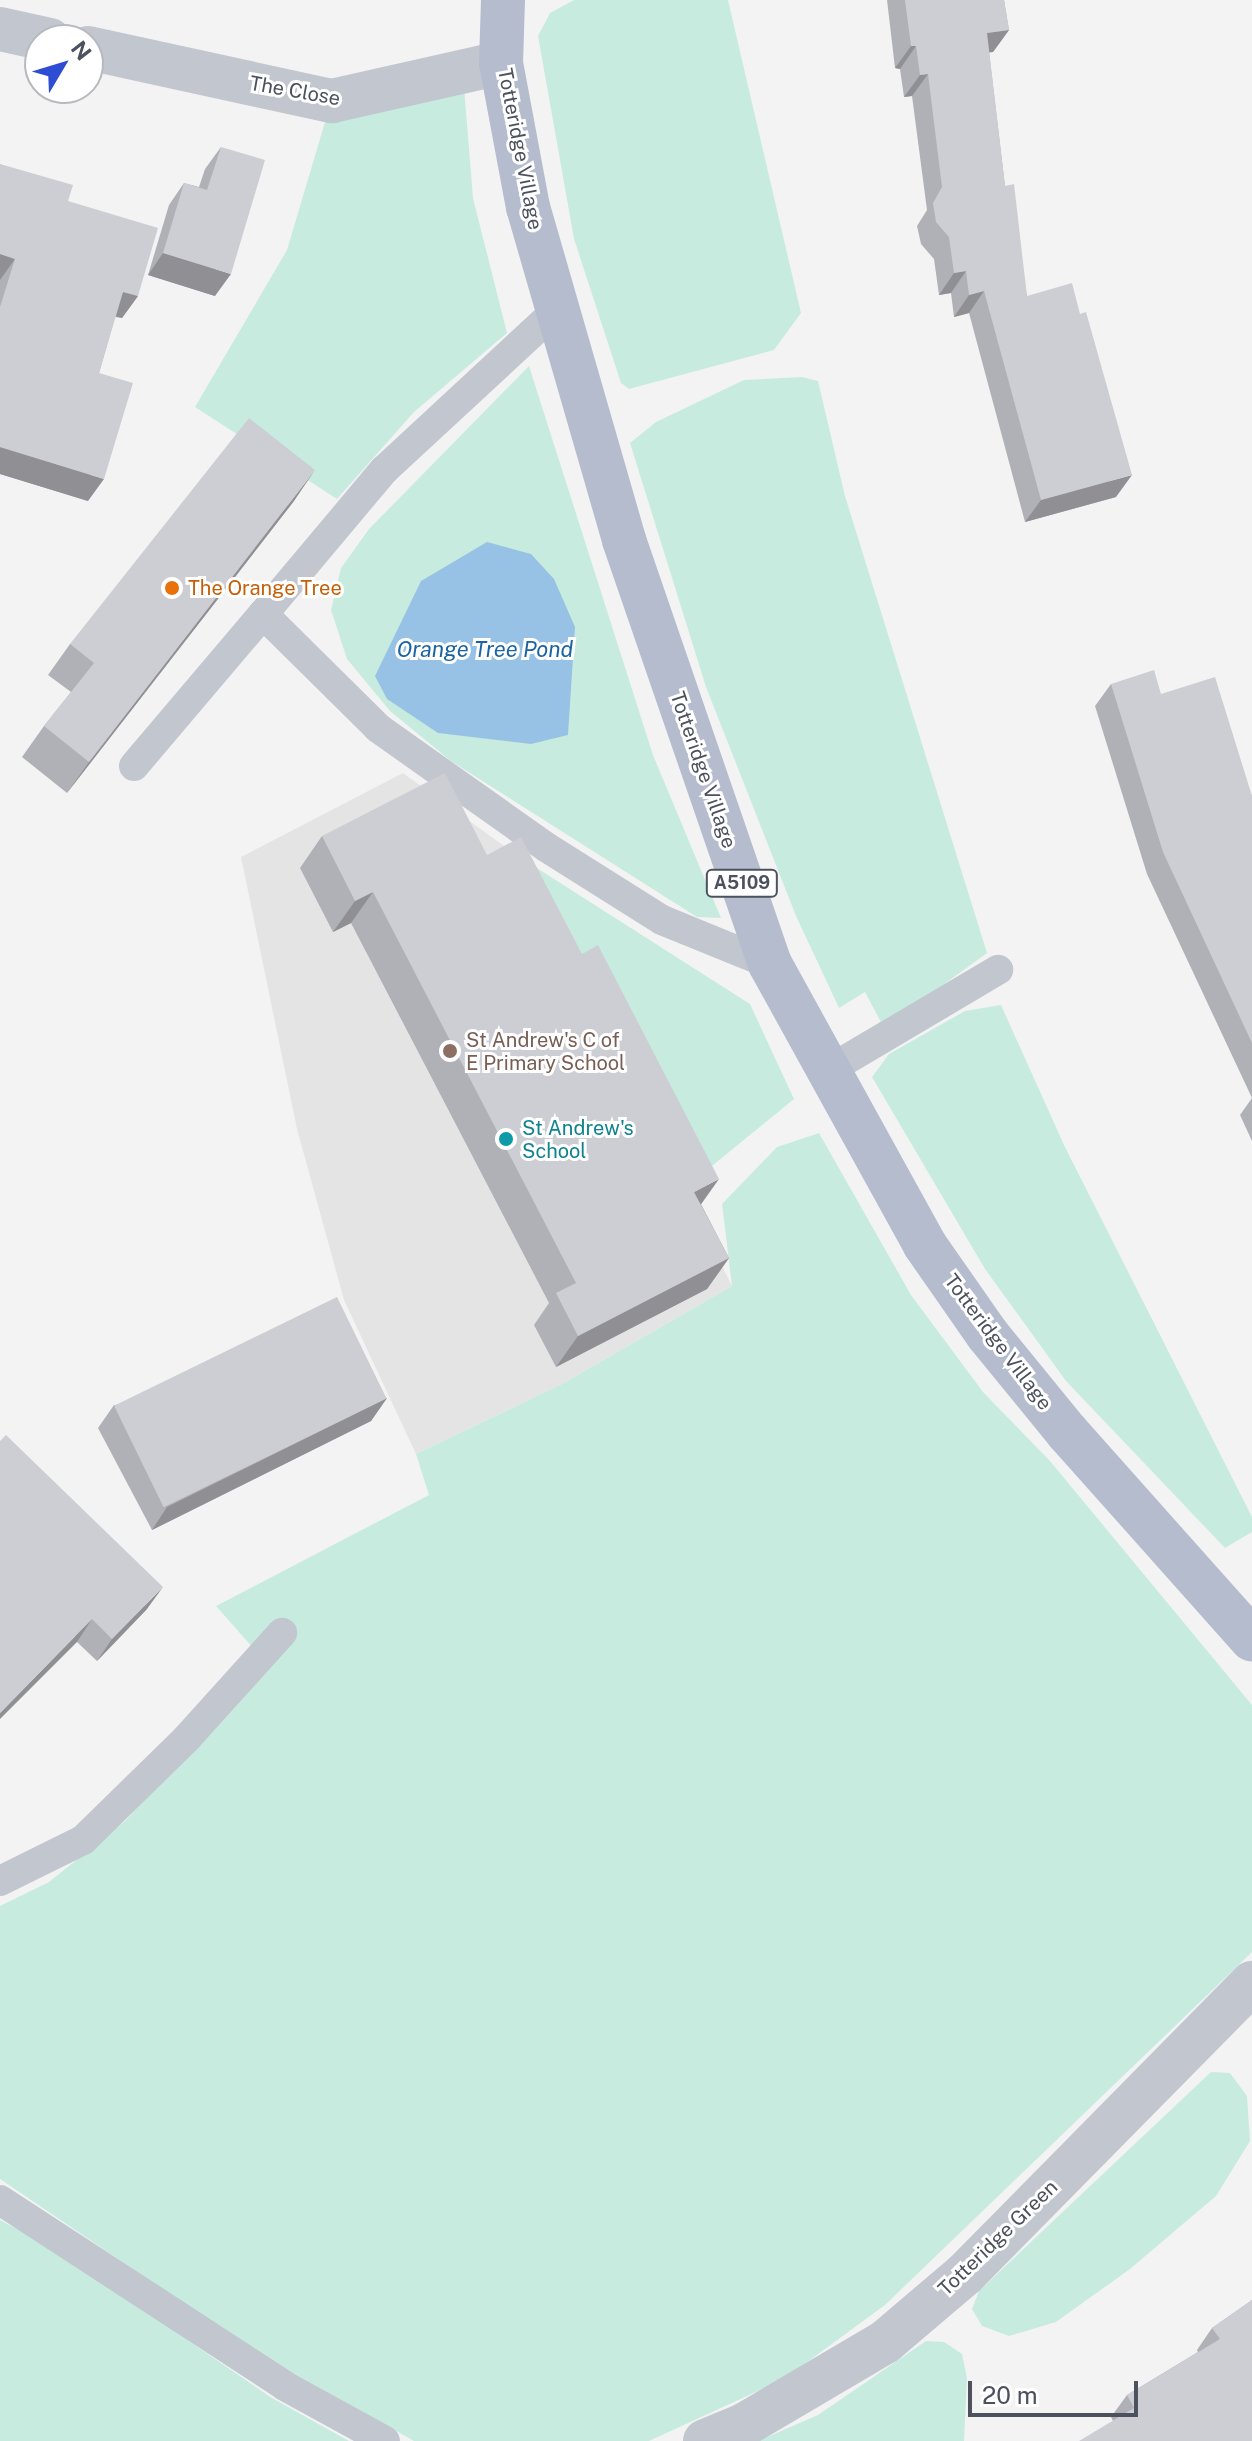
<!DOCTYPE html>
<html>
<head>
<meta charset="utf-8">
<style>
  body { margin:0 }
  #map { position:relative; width:1252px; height:2441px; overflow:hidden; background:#f4f3f3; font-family:"Public Sans",sans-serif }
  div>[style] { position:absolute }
  .education>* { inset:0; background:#e5e4e4 }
  .green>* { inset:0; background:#c7ecdf }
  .water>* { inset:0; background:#98c2e5 }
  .lane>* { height:30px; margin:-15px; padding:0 15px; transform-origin:15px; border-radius:15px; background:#c2c6cf }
  .street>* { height:44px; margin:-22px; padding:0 22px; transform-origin:22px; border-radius:22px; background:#c2c6cf }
  .primary>* { height:44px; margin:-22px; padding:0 22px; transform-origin:22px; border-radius:22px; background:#b5bcce }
  .wall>* { inset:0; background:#b0b1b6 }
  .shaded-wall>* { inset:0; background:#909094 }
  .building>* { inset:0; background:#cdced4; transform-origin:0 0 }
  .dots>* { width:22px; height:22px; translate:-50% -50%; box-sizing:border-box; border:4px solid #fff; border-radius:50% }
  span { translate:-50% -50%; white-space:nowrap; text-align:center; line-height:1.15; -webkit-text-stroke:6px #fff; paint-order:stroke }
  .shield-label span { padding:2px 6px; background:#fff; border:2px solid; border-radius:6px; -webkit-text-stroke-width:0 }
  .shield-label { font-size:18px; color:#4c515e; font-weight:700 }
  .street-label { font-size:20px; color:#4c515e }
  .food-label { font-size:20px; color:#c56008 }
  .left { translate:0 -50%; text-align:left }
  .education-label { font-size:20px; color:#785e54 }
  .culture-label { font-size:20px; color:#0d838f }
  .water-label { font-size:22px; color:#1b64a2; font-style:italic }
  .north { position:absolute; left:24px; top:24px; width:80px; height:80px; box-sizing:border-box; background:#fff; border:2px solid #b7b9bf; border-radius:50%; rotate:52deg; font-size:22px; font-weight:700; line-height:32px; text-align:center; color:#4c515e }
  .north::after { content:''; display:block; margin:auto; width:28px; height:36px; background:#2d4dd4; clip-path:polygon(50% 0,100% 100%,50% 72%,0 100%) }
  .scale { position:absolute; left:968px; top:2381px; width:170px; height:36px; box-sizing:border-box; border:4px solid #4c515e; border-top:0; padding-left:10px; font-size:24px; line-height:28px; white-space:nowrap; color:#4c515e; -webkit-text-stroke:6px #fff; paint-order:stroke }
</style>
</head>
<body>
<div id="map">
  <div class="education">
    <i style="clip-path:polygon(403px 773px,518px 856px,732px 1286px,562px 1384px,416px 1454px,344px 1300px,297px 1129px,241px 857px)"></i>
  </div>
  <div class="green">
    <i style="clip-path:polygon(574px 0,728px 0,801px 313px,774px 350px,629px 389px,621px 383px,574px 239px,538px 36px,550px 13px)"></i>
    <i style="clip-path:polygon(464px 87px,473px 198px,507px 333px,414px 412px,337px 499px,195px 407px,287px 250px,325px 122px)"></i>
    <i style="clip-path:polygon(529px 366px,653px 755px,721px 918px,697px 917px,451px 761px,390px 711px,347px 659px,331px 610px,341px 568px,369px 529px)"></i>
    <i style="clip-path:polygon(802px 377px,818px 381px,845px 496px,987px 953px,884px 1028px,865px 992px,839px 1008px,796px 916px,706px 687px,630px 443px,656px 422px,744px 380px)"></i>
    <i style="clip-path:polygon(518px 856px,750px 1004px,794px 1099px,685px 1188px)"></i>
    <i style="clip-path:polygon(1001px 1005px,1064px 1145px,1252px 1517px,1252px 1532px,1225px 1548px,1066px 1381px,985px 1269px,872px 1077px,889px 1054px,965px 1011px)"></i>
    <i style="clip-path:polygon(819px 1133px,911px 1295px,983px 1392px,1050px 1461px,1252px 1705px,1252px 1952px,885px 2305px,784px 2379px,649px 2441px,414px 2441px,254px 2351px,0 2179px,0 1906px,49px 1882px,124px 1822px,270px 1667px,216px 1606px,429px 1495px,416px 1454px,562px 1384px,732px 1286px,722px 1204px,777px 1147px)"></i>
    <i style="clip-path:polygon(1211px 2072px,1230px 2073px,1247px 2096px,1250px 2141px,1216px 2196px,1130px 2269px,1056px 2322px,1009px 2336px,982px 2326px,972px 2309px,979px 2291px)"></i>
    <i style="clip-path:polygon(0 2220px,50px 2246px,272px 2398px,349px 2441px,0 2441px)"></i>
    <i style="clip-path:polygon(926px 2341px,944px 2342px,962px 2354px,967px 2378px,964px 2441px,758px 2441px,818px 2415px)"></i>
  </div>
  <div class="water">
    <i style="clip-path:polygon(487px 542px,531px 554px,554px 579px,575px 627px,568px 735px,531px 744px,438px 733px,387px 699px,375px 676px,421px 581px)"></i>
  </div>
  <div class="lane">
    <i style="left:558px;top:309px;width:237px;rotate:137.2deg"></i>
    <i style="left:384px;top:470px;width:188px;rotate:130deg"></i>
    <i style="left:263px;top:614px;width:162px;rotate:44.7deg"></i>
    <i style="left:378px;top:728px;width:206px;rotate:35.3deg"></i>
    <i style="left:546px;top:847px;width:137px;rotate:32.2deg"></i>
    <i style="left:662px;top:920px;width:117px;rotate:22.2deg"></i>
    <i style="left:134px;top:766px;width:199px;rotate:-49.7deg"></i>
    <i style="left:827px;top:1071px;width:199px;rotate:-30.6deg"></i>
    <i style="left:0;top:1881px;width:93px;rotate:-26.3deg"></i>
    <i style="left:83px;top:1840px;width:146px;rotate:-44.4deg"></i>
    <i style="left:187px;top:1738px;width:142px;rotate:-47.9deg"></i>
    <i style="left:0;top:2200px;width:340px;rotate:33.1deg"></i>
    <i style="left:285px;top:2386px;width:114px;rotate:28.8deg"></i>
  </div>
  <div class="street">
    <i style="left:0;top:29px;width:51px;rotate:12.4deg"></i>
    <i style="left:88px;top:48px;width:250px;rotate:12.3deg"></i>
    <i style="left:332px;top:101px;width:173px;rotate:-12.7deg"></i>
    <i style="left:705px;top:2441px;width:42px;rotate:-22.3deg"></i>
    <i style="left:744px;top:2425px;width:164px;rotate:-30.5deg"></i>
    <i style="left:885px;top:2342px;width:105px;rotate:-40.4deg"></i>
    <i style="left:965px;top:2274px;width:409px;rotate:-45.4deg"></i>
  </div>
  <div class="primary">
    <i style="left:503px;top:0;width:63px;rotate:91.8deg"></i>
    <i style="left:501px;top:63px;width:147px;rotate:79.4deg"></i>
    <i style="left:528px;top:207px;width:347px;rotate:73.9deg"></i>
    <i style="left:624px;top:540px;width:448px;rotate:71deg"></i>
    <i style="left:770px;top:964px;width:321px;rotate:61.1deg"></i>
    <i style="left:925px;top:1245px;width:108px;rotate:55.1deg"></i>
    <i style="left:987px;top:1334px;width:127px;rotate:50.8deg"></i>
    <i style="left:1067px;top:1432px;width:278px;rotate:48.3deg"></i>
  </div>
  <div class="wall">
    <i style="clip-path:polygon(887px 0,1004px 0,1009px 30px,993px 52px,989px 52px,1005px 186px,1027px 296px,1116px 497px,1025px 522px,969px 313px,954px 317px,951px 293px,939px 295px,934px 259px,921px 244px,917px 226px,927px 210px,912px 96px,904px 97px,900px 69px,895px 68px)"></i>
    <i style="clip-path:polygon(221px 147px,215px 296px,148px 275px,169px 205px,184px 183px,199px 187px,205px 169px)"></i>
    <i style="clip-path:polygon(0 164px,68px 201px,138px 296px,122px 318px,115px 317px,99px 373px,88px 501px,0 474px)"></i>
    <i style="clip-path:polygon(294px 501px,67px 793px,22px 757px,44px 726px,71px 692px,48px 675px,70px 644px)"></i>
    <i style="clip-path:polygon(1111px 684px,1161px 694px,1252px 796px,1252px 1141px,1240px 1115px,1252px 1098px,1147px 874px,1095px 706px)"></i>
    <i style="clip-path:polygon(322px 836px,487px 855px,701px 1204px,729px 1258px,707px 1289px,556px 1367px,534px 1325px,549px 1303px,351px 923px,333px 932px,300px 868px)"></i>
    <i style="clip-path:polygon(387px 1398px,371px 1421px,152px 1530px,98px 1428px,114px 1405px)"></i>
    <i style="clip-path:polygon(0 1441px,147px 1609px,97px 1661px,77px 1642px)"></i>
    <i style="clip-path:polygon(1252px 2300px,1252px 2441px,1113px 2421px,1111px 2417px,1127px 2395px,1198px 2352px,1197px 2350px,1212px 2328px)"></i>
  </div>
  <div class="shaded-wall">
    <i style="clip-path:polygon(1009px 30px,993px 52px,971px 55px,987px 33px)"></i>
    <i style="clip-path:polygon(911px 46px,916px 46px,900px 69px,895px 68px)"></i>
    <i style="clip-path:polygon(928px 74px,912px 96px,904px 97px,920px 75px)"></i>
    <i style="clip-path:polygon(163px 253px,231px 274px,215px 296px,148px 275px)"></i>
    <i style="clip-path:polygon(0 254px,15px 259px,0 280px)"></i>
    <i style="clip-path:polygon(966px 271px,951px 293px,939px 295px,954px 273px)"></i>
    <i style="clip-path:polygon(984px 291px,969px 313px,954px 317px,969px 295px)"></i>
    <i style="clip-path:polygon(123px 292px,138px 296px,122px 318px,107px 314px)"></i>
    <i style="clip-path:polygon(0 447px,104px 479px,88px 501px,0 474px)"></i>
    <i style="clip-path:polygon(315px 470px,294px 501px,67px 793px,89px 762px)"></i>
    <i style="clip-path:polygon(1132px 475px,1116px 497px,1025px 522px,1041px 500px)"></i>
    <i style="clip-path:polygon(373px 892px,351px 923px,333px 932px,355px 901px)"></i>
    <i style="clip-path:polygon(719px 1179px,697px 1210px,694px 1192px)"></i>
    <i style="clip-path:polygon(729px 1258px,707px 1289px,556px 1367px,578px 1336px)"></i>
    <i style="clip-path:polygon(387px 1398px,371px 1421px,152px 1530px,167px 1507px)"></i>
    <i style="clip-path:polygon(163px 1587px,147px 1609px,97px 1661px,112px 1639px)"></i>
    <i style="clip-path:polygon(92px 1619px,77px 1642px,0 1719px,0 1713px)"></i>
  </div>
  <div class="building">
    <i style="clip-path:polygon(905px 0,1004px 0,1009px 30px,987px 33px,1005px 186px,1014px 184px,1027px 296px,1072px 283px,1080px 314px,1086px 312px,1132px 475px,1041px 500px,984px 291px,969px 295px,966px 271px,954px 273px,949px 237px,936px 222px,933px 203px,942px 187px,928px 74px,920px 75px,916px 46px,911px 46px)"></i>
    <i style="clip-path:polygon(221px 147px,265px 160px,231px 274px,163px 253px,184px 183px,207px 190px)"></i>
    <i style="clip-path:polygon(0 164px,73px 185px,68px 201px,158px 228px,138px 296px,123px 292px,99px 373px,133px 383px,104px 479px,0 447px,0 307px,15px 259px,0 254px)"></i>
    <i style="clip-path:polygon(249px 418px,315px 470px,89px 762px,44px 726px,94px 663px,70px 644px)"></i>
    <i style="clip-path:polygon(1154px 670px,1161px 694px,1215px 677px,1252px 796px,1252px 1043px,1163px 852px,1111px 684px)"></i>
    <i style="clip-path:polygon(445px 773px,487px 855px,521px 837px,582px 954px,598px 945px,719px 1179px,694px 1192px,729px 1258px,578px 1336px,556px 1293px,576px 1283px,373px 892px,355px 901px,322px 836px)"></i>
    <i style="left:337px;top:1297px;width:113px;height:248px;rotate:64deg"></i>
    <i style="clip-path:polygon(6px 1435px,163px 1587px,112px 1639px,92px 1619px,0 1713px,0 1441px)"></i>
    <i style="clip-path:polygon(1252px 2300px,1252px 2441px,1079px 2441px,1134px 2408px,1127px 2395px,1220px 2339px,1212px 2328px)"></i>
  </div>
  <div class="dots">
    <i style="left:172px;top:588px;background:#e8710a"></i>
    <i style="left:450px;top:1051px;background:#8d6e63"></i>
    <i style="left:506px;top:1139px;background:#0f9aa8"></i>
  </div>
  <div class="shield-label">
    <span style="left:742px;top:883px">A5109</span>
  </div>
  <div class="street-label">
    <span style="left:295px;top:91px;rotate:10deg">The Close</span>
    <span style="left:520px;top:149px;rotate:79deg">Totteridge Village</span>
    <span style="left:703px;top:770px;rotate:71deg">Totteridge Village</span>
    <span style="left:998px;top:1342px;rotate:53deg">Totteridge Village</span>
    <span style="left:998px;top:2238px;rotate:-44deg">Totteridge Green</span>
  </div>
  <div class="food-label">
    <span class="left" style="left:188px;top:588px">The Orange Tree</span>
  </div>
  <div class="education-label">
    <span class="left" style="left:466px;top:1052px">St Andrew's C of<br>E Primary School</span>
  </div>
  <div class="culture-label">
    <span class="left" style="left:522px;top:1140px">St Andrew's<br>School</span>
  </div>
  <div class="water-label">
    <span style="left:485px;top:650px">Orange Tree Pond</span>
  </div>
  <div class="north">N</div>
  <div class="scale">20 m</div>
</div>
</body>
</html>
